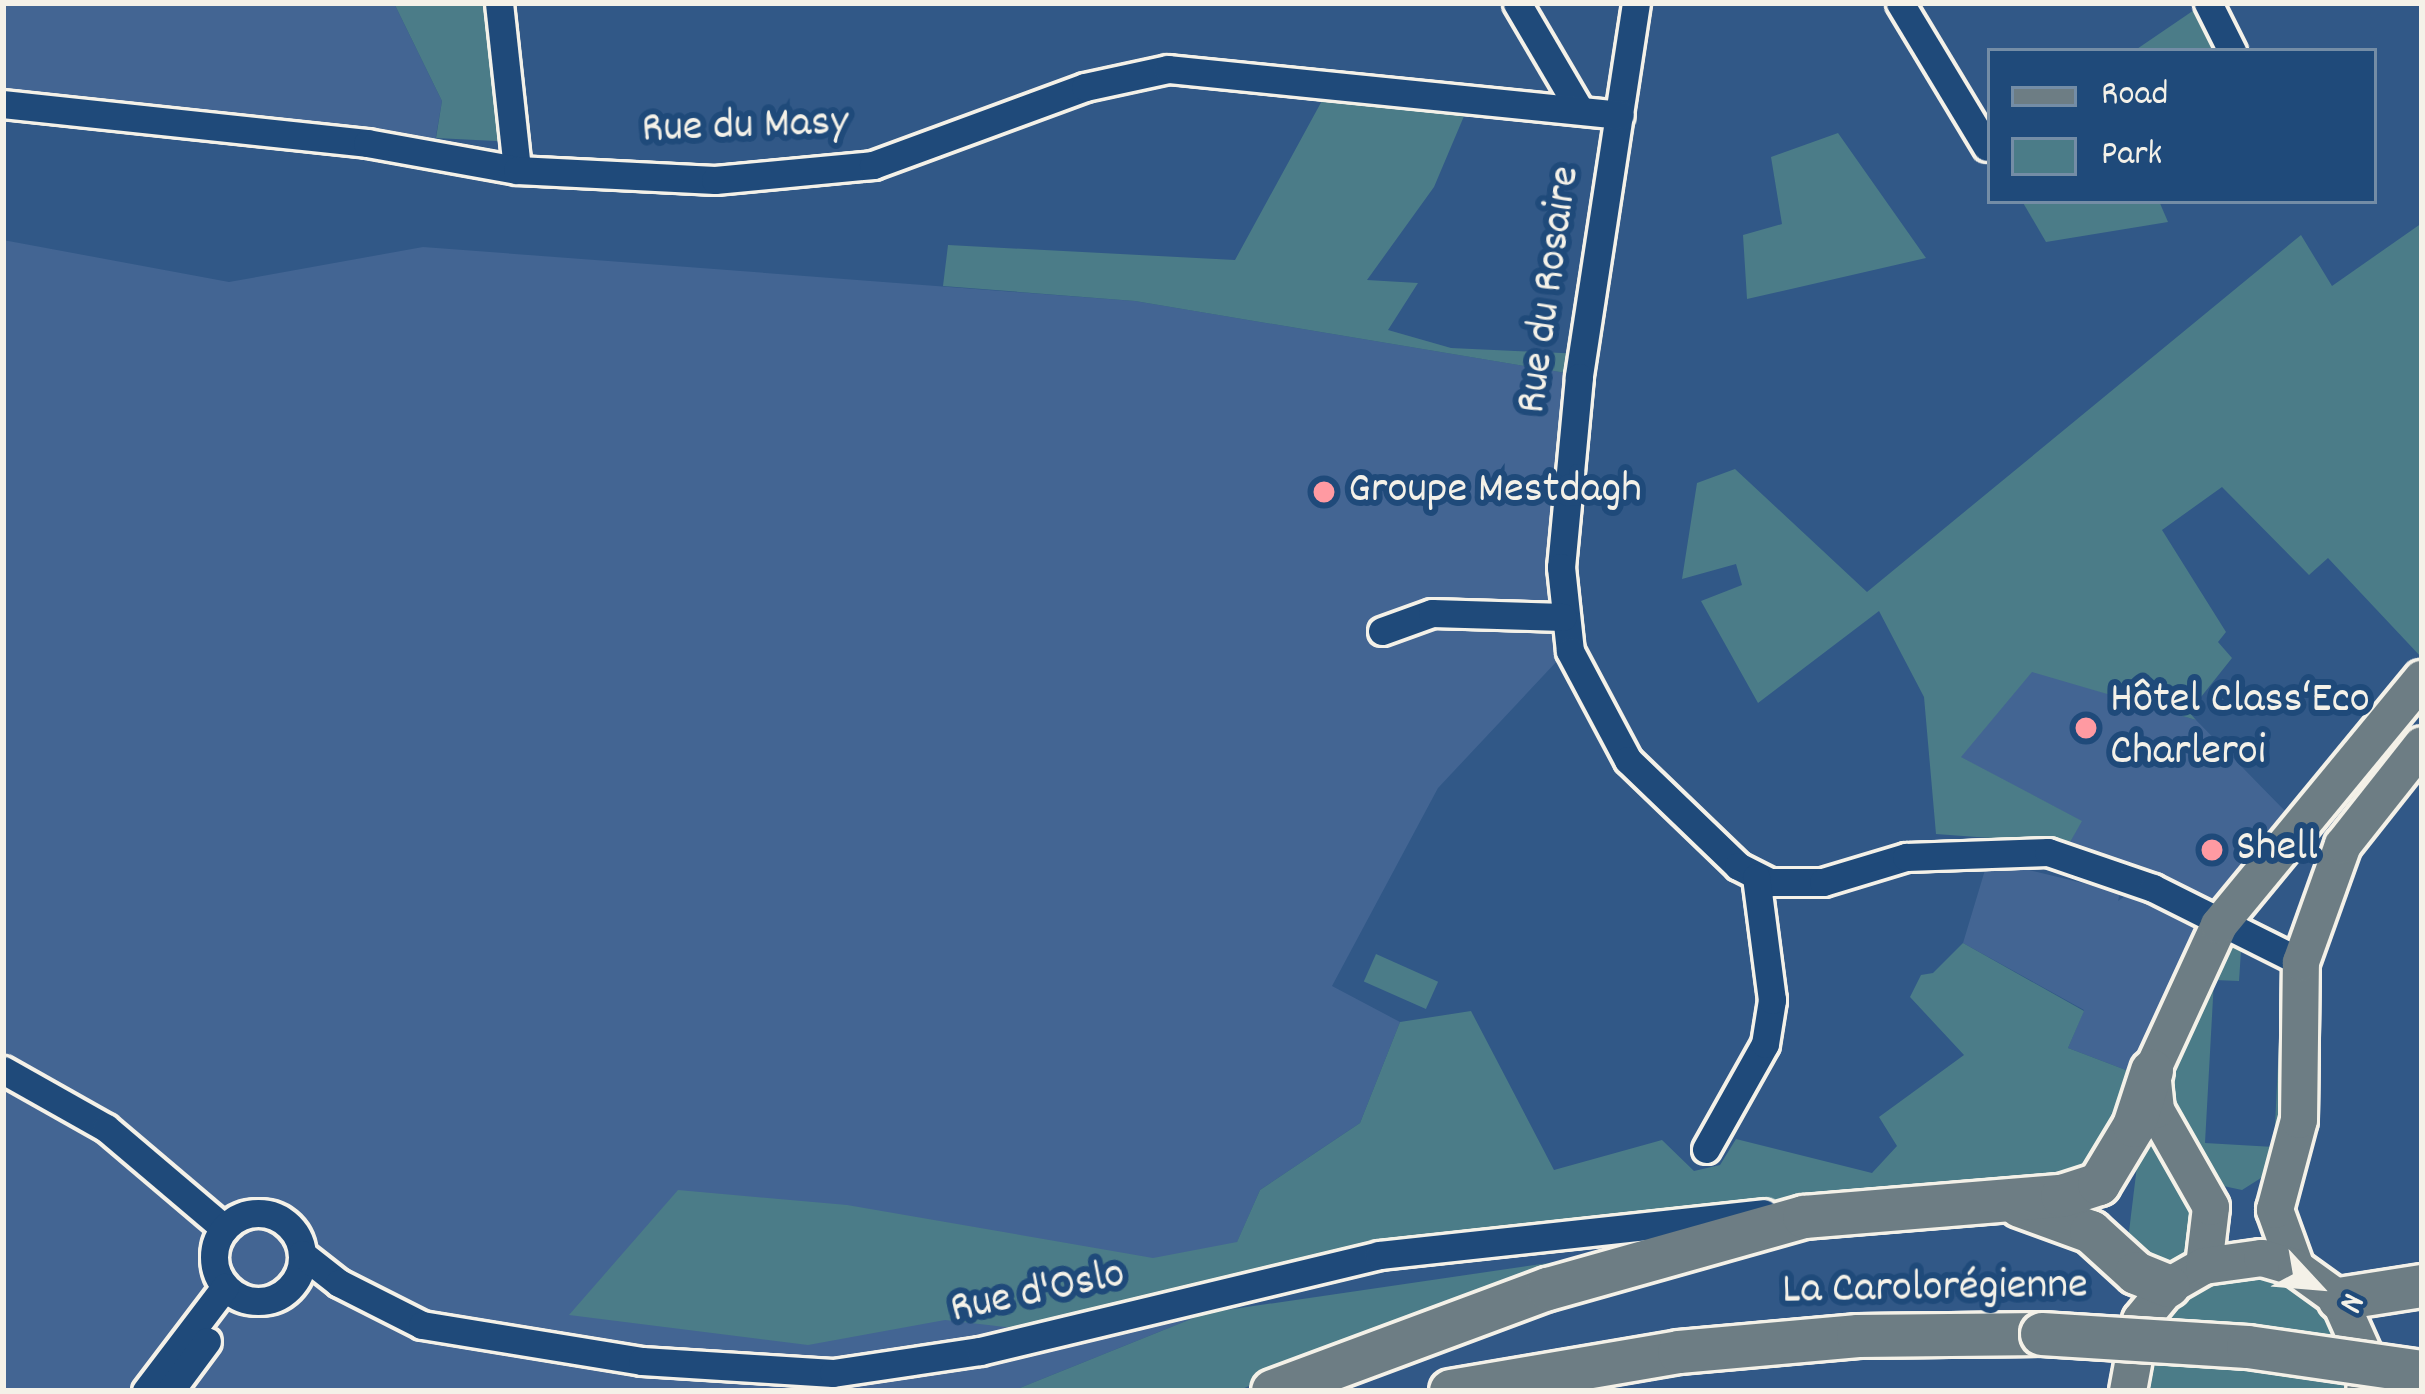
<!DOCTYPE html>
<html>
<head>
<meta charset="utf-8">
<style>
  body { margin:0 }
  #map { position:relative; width:2425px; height:1394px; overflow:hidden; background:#315887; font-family:Dekko,sans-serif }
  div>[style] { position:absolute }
  .built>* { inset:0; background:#436593 }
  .green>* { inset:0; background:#4b7c88; transform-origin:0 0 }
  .roads { filter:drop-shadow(3px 0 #f4f1e8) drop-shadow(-3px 0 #f4f1e8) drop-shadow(0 3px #f4f1e8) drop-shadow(0 -3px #f4f1e8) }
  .minor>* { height:27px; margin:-13.5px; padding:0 13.5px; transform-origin:13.5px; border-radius:13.5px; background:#1f4a7a }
  .minor>.ring { margin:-13.5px; padding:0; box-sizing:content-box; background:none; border:27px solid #1f4a7a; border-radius:50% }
  .major>* { height:36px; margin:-18px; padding:0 18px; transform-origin:18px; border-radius:18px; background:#6d7d84 }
  .highway>* { height:42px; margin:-21px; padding:0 21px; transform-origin:21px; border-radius:21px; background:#6d7d84 }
  .bridges { filter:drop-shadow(3px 0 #f4f1e8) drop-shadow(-3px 0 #f4f1e8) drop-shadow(0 3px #f4f1e8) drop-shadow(0 -3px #f4f1e8) }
  .highway-bridge>* { height:42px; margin:-21px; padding:0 21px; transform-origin:21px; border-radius:21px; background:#6d7d84 }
  .dots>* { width:33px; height:33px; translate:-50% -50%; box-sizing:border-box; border:6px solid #1f4a7a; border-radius:50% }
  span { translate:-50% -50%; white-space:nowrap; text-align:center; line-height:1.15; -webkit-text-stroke:12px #1f4a7a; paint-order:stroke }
  .street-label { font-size:45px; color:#f4f1e8 }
  .poi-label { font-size:45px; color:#f4f1e8 }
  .left { translate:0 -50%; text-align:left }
  .frame { position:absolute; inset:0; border:6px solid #f4f1e8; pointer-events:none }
  .legend { position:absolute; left:1987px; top:48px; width:390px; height:156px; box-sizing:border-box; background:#1f4a7a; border:3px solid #748da6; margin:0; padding:15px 21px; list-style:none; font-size:36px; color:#f4f1e8 }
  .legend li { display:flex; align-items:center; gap:24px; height:60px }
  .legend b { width:60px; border:3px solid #748da6 }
  .north { position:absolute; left:2257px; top:1226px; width:120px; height:120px; -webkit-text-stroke:9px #1f4a7a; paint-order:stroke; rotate:116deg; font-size:33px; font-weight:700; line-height:48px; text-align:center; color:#f4f1e8 }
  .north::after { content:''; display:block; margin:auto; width:42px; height:54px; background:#f4f1e8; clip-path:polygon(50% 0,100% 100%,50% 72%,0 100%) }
</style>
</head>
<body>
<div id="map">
  <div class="built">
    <i style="clip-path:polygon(3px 3px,394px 3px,442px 101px,433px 153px,3px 104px)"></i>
    <i style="clip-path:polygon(3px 240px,229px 282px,423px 247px,1135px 301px,1566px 373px,1558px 660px,1438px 788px,1332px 986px,1400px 1022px,1360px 1123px,1260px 1190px,1206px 1313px,1012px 1391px,3px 1391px)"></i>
    <i style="clip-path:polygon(2032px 671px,2196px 720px,2287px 813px,2193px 950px,2139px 1075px,2068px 1048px,2084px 1010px,1963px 943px,1988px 860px,2120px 892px,2118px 901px,2141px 885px,2063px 855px,2081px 821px,1960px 757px)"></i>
  </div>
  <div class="green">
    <i style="clip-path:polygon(394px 3px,499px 3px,513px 142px,436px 138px,442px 101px)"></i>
    <i style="clip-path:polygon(2200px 6px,2218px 51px,2134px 51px)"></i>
    <i style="clip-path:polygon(1324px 97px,1467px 109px,1434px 187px,1367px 280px,1418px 283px,1388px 330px,1451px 348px,1583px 354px,1566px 373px,1135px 301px,943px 286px,948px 245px,1235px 260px)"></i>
    <i style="clip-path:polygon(1838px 133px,1926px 258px,1747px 299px,1743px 235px,1782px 224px,1771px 157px)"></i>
    <i style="clip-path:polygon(2022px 201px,2159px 201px,2168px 222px,2046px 242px)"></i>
    <i style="clip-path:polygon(2422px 223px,2422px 658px,2328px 558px,2309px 575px,2222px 487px,2162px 530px,2226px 632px,2218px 642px,2232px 658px,2189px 712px,2196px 720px,2032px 672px,1961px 757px,2082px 821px,2069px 844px,1936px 834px,1924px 697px,1879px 611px,1758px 703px,1701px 601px,1742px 585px,1736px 564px,1682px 579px,1697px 483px,1735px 469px,1867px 592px,2301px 235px,2332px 286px)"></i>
    <i style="clip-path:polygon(1963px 943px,2084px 1011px,2068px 1048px,2139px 1075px,2115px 1137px,2071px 1183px,1664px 1212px,1031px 1330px,945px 1320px,808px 1345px,569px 1315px,678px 1190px,847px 1205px,1153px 1258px,1237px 1242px,1260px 1190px,1360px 1123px,1400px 1022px,1471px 1011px,1554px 1170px,1662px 1140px,1694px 1171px,1720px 1165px,1736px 1139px,1872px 1173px,1897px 1146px,1879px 1117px,1964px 1055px,1910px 997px,1921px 975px,1933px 973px)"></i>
    <i style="clip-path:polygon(2227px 944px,2241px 951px,2239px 981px,2214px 980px,2205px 1143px,2274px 1147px,2281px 1000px,2293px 1079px,2272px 1171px,2242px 1190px,2214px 1184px,2168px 1117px,2170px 1055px)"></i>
    <i style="left:1376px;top:954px;width:68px;height:30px;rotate:24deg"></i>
    <i style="clip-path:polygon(2142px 1125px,2200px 1203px,2192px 1252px,2161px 1267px,2127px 1248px)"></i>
    <i style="clip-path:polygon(2232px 1258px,2339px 1299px,2365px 1391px,2128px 1391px,2141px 1320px)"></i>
    <i style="clip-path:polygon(1555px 1262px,1237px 1391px,1012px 1391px,1206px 1313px)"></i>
  </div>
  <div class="roads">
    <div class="minor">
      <i style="left:499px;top:3px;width:168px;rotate:83.8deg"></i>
      <i style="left:1517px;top:3px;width:121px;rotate:59.6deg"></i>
      <i style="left:1636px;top:3px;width:378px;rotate:98.7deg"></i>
      <i style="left:1579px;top:377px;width:191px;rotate:95.4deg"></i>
      <i style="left:1561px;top:567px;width:84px;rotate:83.9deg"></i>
      <i style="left:1570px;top:651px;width:123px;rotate:62deg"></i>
      <i style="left:1628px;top:760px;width:153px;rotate:43.9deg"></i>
      <i style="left:1738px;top:866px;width:36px;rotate:27deg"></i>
      <i style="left:1770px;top:882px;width:53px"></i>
      <i style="left:1823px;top:882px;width:87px;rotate:-16.8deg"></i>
      <i style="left:1906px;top:857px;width:142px;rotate:-2deg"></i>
      <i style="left:2048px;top:852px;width:111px;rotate:18.9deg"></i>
      <i style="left:2153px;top:888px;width:165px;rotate:26.6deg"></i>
      <i style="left:1900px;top:3px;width:168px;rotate:58.9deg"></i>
      <i style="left:2208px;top:3px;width:54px;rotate:63.4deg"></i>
      <i style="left:3px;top:104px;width:366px;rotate:6.1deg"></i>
      <i style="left:367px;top:143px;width:152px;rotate:10.2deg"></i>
      <i style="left:517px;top:170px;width:198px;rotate:2.9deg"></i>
      <i style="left:715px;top:180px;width:159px;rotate:-5.4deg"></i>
      <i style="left:873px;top:165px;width:226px;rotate:-20.2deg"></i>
      <i style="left:1085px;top:87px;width:85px;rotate:-12.2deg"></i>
      <i style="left:1168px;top:69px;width:454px;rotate:5.8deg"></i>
      <i style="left:1382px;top:631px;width:53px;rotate:-19.8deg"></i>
      <i style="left:1432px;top:613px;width:131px;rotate:1.7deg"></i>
      <i style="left:3px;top:1070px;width:118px;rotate:29.4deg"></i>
      <i style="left:106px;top:1128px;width:155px;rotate:40.3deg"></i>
      <i style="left:1706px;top:1149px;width:120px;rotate:-60.7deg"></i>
      <i style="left:1765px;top:1044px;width:45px;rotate:-81deg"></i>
      <i style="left:1772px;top:1000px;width:124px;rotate:-97.4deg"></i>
      <i class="ring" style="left:214px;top:1213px;width:61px;height:61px"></i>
      <i style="left:302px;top:1254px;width:47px;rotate:38.1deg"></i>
      <i style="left:339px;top:1283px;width:93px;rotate:26.8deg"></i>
      <i style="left:422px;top:1325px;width:223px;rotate:9.3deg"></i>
      <i style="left:642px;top:1361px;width:191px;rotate:3.6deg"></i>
      <i style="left:833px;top:1373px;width:149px;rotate:-8.5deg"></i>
      <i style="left:980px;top:1351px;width:410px;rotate:-13.5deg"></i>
      <i style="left:1379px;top:1255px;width:387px;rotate:-6.2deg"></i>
      <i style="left:146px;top:1391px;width:131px;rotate:-52.8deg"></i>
      <i style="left:170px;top:1391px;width:62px;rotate:-53.5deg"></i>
    </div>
    <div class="major">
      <i style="left:2204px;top:1266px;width:59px;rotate:-83.2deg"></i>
      <i style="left:2211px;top:1207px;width:112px;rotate:-119.6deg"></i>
      <i style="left:2156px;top:1110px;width:39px;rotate:-96deg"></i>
      <i style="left:2152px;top:1071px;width:161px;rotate:-65.3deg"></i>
      <i style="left:2219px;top:925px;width:319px;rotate:-50.5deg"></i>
      <i style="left:2296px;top:1268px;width:62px;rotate:-109.9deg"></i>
      <i style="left:2275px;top:1210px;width:93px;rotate:-75.1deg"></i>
      <i style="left:2299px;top:1120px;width:158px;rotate:-89.3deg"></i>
      <i style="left:2301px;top:962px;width:124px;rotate:-70.3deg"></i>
      <i style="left:2343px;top:845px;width:127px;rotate:-51.7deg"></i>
      <i style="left:2128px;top:1391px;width:72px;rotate:-79.6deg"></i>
      <i style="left:2141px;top:1320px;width:44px;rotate:-50.5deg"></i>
      <i style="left:2169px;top:1286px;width:40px;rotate:-29.7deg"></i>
      <i style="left:2204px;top:1266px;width:59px;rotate:-7.9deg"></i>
      <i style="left:2262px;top:1258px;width:35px;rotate:16deg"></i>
      <i style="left:2296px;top:1268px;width:53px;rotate:35.8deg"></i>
      <i style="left:2339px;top:1299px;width:71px;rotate:66deg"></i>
      <i style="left:2368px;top:1364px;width:27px;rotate:96deg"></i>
    </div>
    <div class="highway">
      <i style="left:2020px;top:1206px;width:76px;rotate:20.1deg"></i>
      <i style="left:2091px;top:1232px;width:61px;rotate:42.3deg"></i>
      <i style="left:2136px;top:1273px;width:35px;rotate:22deg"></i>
      <i style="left:2339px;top:1299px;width:84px;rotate:-8.9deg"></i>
      <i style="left:1273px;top:1391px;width:293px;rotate:-20.4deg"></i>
      <i style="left:1548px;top:1289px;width:266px;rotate:-15.7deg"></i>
      <i style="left:1804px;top:1217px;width:259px;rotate:-4.7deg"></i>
      <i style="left:2062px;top:1196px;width:39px;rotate:-18deg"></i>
      <i style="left:2099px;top:1184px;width:68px;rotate:-58.9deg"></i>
      <i style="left:2134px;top:1126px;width:58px;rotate:-71.9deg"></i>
      <i style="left:1451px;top:1391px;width:231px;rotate:-9.7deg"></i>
      <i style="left:1679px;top:1352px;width:180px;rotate:-5.1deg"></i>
      <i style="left:1858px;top:1336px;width:184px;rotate:-0.6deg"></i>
    </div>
  </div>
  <div class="bridges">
    <div class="highway-bridge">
      <i style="left:2042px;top:1334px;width:206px;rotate:3.6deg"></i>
      <i style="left:2248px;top:1347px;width:176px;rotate:8.2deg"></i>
    </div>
  </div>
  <div class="dots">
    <i style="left:1324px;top:492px;background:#ff9aa2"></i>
    <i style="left:2086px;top:728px;background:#ff9aa2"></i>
    <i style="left:2212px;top:850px;background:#ff9aa2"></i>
  </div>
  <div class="street-label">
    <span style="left:745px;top:128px;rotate:-2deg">Rue du Masy</span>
    <span style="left:1551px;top:290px;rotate:-82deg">Rue du Rosaire</span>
    <span style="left:1935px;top:1290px;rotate:-1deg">La Carolorégienne</span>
    <span style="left:1038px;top:1294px;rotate:-12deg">Rue d'Oslo</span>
  </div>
  <div class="poi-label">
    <span class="left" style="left:1348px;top:492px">Groupe Mestdagh</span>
    <span class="left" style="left:2110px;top:728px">Hôtel Class‘Eco<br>Charleroi</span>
    <span class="left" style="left:2236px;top:850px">Shell</span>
  </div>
  <div class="frame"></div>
  <ul class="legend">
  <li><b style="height:15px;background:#6d7d84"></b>Road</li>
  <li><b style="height:33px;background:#4b7c88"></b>Park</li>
  </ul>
  <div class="north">N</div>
</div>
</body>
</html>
